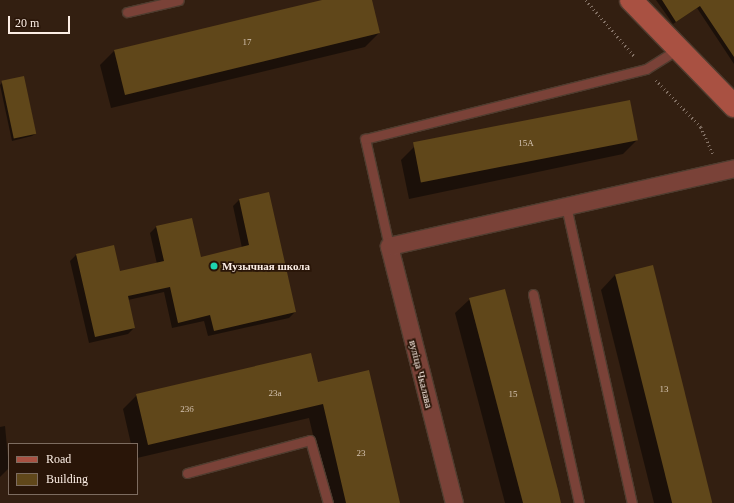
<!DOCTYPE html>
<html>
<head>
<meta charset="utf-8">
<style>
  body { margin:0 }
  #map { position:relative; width:734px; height:503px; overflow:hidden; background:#331f11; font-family:Georgia,serif }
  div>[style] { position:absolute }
  .shadow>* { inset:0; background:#0007 }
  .building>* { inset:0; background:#60471a; transform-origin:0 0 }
  .path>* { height:2.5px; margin-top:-1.25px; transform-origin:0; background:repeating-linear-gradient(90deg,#847266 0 1px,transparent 0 4px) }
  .roads { filter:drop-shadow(1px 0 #4f3c2f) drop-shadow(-1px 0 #4f3c2f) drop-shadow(0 1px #4f3c2f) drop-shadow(0 -1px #4f3c2f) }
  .lane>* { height:9px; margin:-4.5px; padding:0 4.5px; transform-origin:4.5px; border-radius:4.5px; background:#7a4238 }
  .street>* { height:17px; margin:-8.5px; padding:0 8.5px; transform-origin:8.5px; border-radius:8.5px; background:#7a4238 }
  .secondary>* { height:22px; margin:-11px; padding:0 11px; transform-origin:11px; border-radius:11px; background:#a95142 }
  .dots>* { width:11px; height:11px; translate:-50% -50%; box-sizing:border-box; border:2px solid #291508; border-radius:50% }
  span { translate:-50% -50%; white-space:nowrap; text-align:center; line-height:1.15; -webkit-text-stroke:3.5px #291508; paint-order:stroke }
  .number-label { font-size:9px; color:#d5c4b2 }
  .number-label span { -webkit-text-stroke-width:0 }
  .poi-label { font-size:11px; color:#fceee5; font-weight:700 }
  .left { translate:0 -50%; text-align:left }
  .street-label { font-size:11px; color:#fceee5 }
  .legend { position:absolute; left:8px; top:443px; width:130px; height:52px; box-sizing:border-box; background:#291508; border:1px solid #7d6c60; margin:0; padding:5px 7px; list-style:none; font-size:12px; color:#fceee5 }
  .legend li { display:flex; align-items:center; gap:8px; height:20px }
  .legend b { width:20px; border:1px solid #7d6c60 }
  .scale { position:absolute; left:8px; top:16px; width:62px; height:18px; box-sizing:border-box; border:2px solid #fceee5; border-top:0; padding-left:5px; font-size:12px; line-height:14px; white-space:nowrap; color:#fceee5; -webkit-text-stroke:3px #291508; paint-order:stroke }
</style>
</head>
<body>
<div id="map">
  <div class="shadow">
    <i style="clip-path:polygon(326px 0,371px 0,379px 33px,365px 47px,111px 108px,100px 65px,114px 51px)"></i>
    <i style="clip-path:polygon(656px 0,734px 0,734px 64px,697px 8px,673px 24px)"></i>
    <i style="clip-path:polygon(3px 82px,35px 134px,32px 136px,12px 141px,0 85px)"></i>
    <i style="clip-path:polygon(637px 140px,623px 154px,409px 199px,401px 160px,415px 146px)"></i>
    <i style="clip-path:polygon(268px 193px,295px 312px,289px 318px,208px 336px,204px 321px,172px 328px,164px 292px,128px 300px,134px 328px,128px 334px,89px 343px,70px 261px,76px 255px,119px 273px,157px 264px,150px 233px,156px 227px,200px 258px,242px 248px,233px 206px,239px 200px)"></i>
    <i style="clip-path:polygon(615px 275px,711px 503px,654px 503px,601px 290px)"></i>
    <i style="clip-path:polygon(470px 299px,560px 503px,505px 503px,455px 313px)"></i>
    <i style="clip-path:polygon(317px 383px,399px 503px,329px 503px,309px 418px,137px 458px,137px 444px,131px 444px,123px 409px,137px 395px)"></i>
    <i style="clip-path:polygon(5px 426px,9px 468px,0 477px,0 427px)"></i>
  </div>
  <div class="building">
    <i style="clip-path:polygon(322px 0,372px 0,380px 33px,125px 95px,114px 50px)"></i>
    <i style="clip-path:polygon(662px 0,734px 0,734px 57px,700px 6px,676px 22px)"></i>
    <i style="left:24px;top:76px;width:59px;height:23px;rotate:78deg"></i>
    <i style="left:630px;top:100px;width:41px;height:221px;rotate:79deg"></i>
    <i style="clip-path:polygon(269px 192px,296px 312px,214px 331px,210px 315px,178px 323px,170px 287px,128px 296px,135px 328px,95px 337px,76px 254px,114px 245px,120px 271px,164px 261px,156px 226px,192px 218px,201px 257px,249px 245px,239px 199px)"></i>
    <i style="left:653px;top:265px;width:245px;height:39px;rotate:76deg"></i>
    <i style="clip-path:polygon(505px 289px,558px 490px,561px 503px,523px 503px,469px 298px)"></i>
    <i style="clip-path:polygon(311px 353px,318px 382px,369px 370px,400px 503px,346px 503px,323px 404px,148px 445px,136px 394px)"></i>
  </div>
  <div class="path">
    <i style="left:586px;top:0;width:75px;rotate:49.3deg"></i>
    <i style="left:656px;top:80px;width:65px;rotate:46.2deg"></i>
    <i style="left:701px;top:127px;width:30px;rotate:66deg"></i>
  </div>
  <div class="roads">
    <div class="lane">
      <i style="left:127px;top:12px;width:53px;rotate:-13deg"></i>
      <i style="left:566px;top:206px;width:304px;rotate:77.5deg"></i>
      <i style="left:389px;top:246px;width:110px;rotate:-102.6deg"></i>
      <i style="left:365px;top:139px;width:290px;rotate:-14deg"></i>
      <i style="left:646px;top:69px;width:38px;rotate:-32deg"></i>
      <i style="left:533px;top:294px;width:214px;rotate:77.6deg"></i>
      <i style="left:187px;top:473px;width:127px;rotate:-15deg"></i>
      <i style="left:310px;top:440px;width:66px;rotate:74.1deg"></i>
    </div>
    <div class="street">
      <i style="left:454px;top:503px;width:265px;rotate:-104.2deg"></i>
      <i style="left:389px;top:246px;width:354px;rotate:-12.7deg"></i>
    </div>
    <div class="secondary">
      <i style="left:631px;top:0;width:148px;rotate:45.8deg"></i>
    </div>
  </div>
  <div class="dots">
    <i style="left:214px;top:266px;background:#1ed5b0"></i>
  </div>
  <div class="number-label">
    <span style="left:247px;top:42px">17</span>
    <span style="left:526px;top:143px">15А</span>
    <span style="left:664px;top:389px">13</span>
    <span style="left:275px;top:393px">23а</span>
    <span style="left:513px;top:394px">15</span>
    <span style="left:187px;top:409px">23б</span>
    <span style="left:361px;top:453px">23</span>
  </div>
  <div class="poi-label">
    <span class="left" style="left:222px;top:266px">Музычная школа</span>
  </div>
  <div class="street-label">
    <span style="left:421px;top:374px;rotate:76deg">вуліца Чкалава</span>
  </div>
  <ul class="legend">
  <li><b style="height:5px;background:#a95142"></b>Road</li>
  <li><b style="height:11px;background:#60471a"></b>Building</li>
  </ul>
  <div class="scale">20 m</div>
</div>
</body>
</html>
